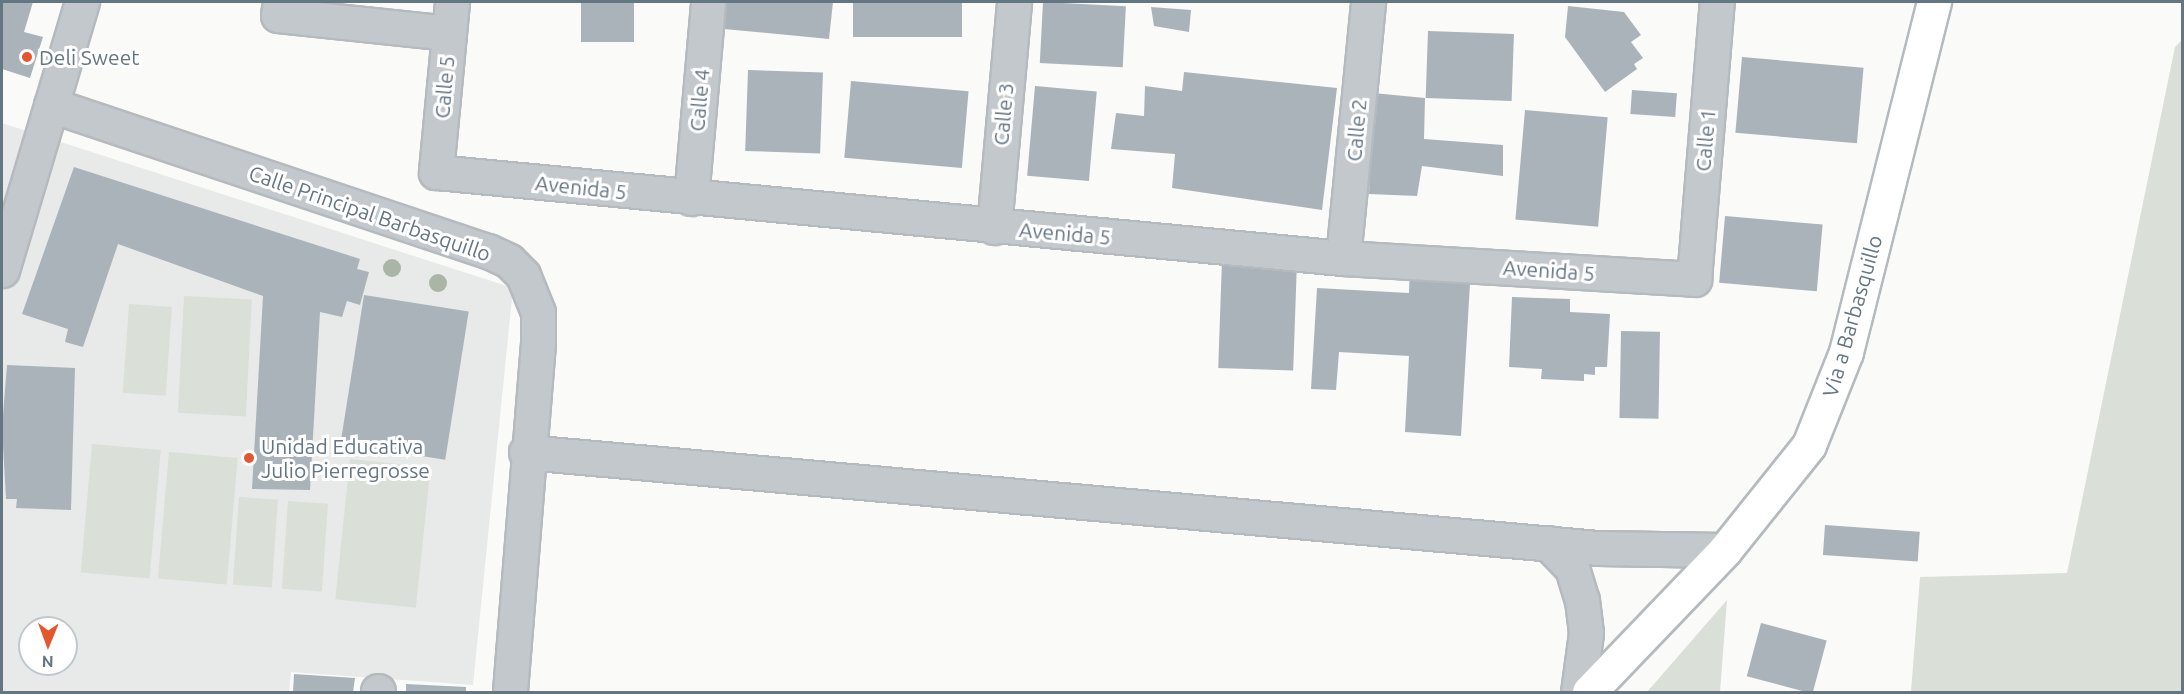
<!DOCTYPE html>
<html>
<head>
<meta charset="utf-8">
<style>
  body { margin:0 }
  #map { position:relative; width:2184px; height:694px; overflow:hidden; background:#fafaf8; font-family:Ubuntu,sans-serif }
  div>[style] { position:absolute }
  .built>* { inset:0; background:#e8e9e9 }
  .green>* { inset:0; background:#dadfd7; transform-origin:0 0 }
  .building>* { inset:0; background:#aab3b9; transform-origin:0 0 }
  .roads { filter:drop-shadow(2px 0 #b5babe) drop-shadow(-2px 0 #b5babe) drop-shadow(0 2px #b5babe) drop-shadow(0 -2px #b5babe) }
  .minor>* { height:33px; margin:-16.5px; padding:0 16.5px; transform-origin:16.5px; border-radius:16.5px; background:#c3c8cc }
  .major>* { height:33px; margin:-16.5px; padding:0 16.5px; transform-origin:16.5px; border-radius:16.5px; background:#fff }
  .trees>* { width:18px; height:18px; margin:-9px; border-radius:50%; background:#aab4a7 }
  .dots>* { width:16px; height:16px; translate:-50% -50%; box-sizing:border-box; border:3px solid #fff; border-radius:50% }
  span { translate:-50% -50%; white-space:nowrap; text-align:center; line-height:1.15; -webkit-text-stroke:6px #fff; paint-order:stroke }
  .poi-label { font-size:21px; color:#657683 }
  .left { translate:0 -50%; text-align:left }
  .street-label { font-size:21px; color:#657683 }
  .frame { position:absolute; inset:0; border:3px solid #657683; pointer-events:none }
  .north { position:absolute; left:18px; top:616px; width:60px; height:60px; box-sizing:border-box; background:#fff; border:2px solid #c1c8cd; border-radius:50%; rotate:181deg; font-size:16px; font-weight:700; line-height:24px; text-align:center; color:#657683 }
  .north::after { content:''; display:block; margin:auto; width:21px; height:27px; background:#e4572e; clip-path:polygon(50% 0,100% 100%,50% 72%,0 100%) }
</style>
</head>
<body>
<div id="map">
  <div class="built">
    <i style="clip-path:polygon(evenodd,2px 123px,513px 288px,473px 685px,291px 672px,289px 692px,2px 692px,2px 123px,30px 628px,66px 628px,66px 664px,30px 664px,30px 628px)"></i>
  </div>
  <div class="green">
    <i style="clip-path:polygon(2182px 40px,2182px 692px,1911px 692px,1920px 577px,2067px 573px,2175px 47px)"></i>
    <i style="left:184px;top:296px;width:68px;height:117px;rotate:3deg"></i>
    <i style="left:129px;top:304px;width:43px;height:89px;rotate:4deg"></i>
    <i style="left:92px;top:444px;width:69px;height:129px;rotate:5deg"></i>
    <i style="left:169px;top:452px;width:69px;height:127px;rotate:5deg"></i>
    <i style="left:350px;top:459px;width:81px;height:141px;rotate:6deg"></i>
    <i style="left:239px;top:497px;width:39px;height:88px;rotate:4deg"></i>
    <i style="left:288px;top:501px;width:40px;height:88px;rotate:4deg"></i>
    <i style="clip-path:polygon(1727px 600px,1720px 692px,1647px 692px)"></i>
  </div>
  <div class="building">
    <i style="clip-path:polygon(2px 2px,33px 2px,24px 32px,43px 37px,30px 78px,2px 69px)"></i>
    <i style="left:581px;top:2px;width:53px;height:40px"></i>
    <i style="clip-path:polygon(727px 2px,833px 2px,829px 39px,724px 29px)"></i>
    <i style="left:853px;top:2px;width:109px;height:35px"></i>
    <i style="left:1043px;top:2px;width:83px;height:61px;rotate:3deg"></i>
    <i style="clip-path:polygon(1568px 6px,1624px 12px,1641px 35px,1631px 42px,1643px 58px,1634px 64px,1637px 69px,1605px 92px,1565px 37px)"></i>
    <i style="clip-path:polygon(1151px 7px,1191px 10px,1189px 32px,1154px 26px)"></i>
    <i style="left:1428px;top:31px;width:86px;height:67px;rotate:2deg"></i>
    <i style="left:1742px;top:57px;width:122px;height:76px;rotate:5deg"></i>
    <i style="left:748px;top:70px;width:75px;height:81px;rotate:2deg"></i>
    <i style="clip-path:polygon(1184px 72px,1337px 88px,1322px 210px,1172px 188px,1175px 154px,1111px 149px,1116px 113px,1144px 116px,1145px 86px,1182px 91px)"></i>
    <i style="left:851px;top:81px;width:118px;height:77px;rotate:5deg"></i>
    <i style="left:1035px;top:86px;width:62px;height:90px;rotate:5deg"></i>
    <i style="left:1632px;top:90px;width:45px;height:24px;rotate:4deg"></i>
    <i style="clip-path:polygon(1373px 93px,1425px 98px,1424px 139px,1503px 145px,1503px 176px,1422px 166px,1417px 196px,1369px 194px)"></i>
    <i style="left:1525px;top:110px;width:83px;height:110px;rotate:5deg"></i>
    <i style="clip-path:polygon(74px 167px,360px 259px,357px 269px,369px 272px,360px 305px,347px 301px,342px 317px,320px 312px,310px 490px,252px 489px,263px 296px,118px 244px,83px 347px,65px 342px,68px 329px,22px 314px)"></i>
    <i style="left:1725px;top:216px;width:98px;height:67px;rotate:5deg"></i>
    <i style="left:1222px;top:260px;width:75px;height:108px;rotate:2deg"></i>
    <i style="clip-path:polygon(1410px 264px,1471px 267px,1461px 436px,1405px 432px,1409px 356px,1339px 352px,1336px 390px,1311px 389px,1317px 288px,1409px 293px)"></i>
    <i style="left:364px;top:295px;width:106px;height:150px;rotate:9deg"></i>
    <i style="clip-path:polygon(1512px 297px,1570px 299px,1570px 312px,1610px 314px,1607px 367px,1595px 367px,1595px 375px,1584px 374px,1584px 381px,1541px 379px,1542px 369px,1509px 367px)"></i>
    <i style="left:1621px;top:331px;width:39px;height:87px;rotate:1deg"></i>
    <i style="clip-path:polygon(7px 365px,75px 368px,71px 510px,16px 508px,17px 499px,6px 499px,2px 427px)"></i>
    <i style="left:1825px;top:525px;width:95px;height:30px;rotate:4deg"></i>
    <i style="left:1761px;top:623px;width:68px;height:55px;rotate:15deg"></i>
    <i style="clip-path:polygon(294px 674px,355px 678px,353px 692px,293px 692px)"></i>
    <i style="clip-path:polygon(406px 684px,466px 687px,466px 692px,406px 692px)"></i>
  </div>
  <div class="roads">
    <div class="minor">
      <i style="left:280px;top:2px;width:13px;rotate:99deg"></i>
      <i style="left:278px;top:15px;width:172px;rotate:6deg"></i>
      <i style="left:452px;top:2px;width:171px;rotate:95.4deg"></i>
      <i style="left:436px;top:172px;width:911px;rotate:5.42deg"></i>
      <i style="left:1343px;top:258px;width:352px;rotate:3.4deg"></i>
      <i style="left:1694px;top:279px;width:278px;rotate:-85.3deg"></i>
      <i style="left:51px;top:105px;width:461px;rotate:18.5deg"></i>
      <i style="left:488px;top:251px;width:23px;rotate:25deg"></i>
      <i style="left:509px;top:261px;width:20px;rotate:45deg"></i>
      <i style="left:523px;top:275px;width:40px;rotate:68deg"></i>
      <i style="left:538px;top:312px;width:31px;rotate:90deg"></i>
      <i style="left:538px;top:343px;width:350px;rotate:94.6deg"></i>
      <i style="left:691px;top:198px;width:197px;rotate:-85deg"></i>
      <i style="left:994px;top:227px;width:226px;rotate:-84.9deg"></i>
      <i style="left:1343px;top:258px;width:257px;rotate:-84.4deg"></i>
      <i style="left:2px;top:270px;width:280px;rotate:-73.4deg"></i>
      <i style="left:526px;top:452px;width:1076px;rotate:5.12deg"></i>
      <i style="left:1598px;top:548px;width:127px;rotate:0.9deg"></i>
      <i style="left:1548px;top:543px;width:35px;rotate:46deg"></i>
      <i style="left:1572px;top:568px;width:34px;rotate:73deg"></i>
      <i style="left:1582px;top:600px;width:33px;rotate:83deg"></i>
      <i style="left:1586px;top:633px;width:60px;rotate:97.7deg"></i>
      <i style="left:378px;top:692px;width:1px;rotate:-90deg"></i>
    </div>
    <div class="major">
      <i style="left:1589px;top:692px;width:197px;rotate:-46.2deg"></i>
      <i style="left:1725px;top:550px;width:134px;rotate:-51.3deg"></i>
      <i style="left:1809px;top:445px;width:100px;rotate:-68.3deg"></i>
      <i style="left:1846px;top:352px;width:361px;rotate:-75.9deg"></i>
    </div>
  </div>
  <div class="trees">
    <i style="left:392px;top:268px"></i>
    <i style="left:438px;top:283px"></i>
  </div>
  <div class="dots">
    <i style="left:27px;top:57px;background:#e4572e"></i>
    <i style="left:249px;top:458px;background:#e4572e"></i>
  </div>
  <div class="poi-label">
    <span class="left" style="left:39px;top:57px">Deli Sweet</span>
    <span class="left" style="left:261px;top:458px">Unidad Educativa<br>Julio Pierregrosse</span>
  </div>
  <div class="street-label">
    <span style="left:444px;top:87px;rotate:-85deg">Calle 5</span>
    <span style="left:699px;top:100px;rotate:-85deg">Calle 4</span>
    <span style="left:1003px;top:114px;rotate:-85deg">Calle 3</span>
    <span style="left:1356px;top:130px;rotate:-85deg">Calle 2</span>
    <span style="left:1705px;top:140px;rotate:-85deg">Calle 1</span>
    <span style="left:581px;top:187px;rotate:6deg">Avenida 5</span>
    <span style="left:370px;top:213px;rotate:19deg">Calle Principal Barbasquillo</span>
    <span style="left:1065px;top:233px;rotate:5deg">Avenida 5</span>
    <span style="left:1549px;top:270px;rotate:4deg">Avenida 5</span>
    <span style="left:1852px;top:316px;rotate:-74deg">Via a Barbasquillo</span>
  </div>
  <div class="frame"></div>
  <div class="north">N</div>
</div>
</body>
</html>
